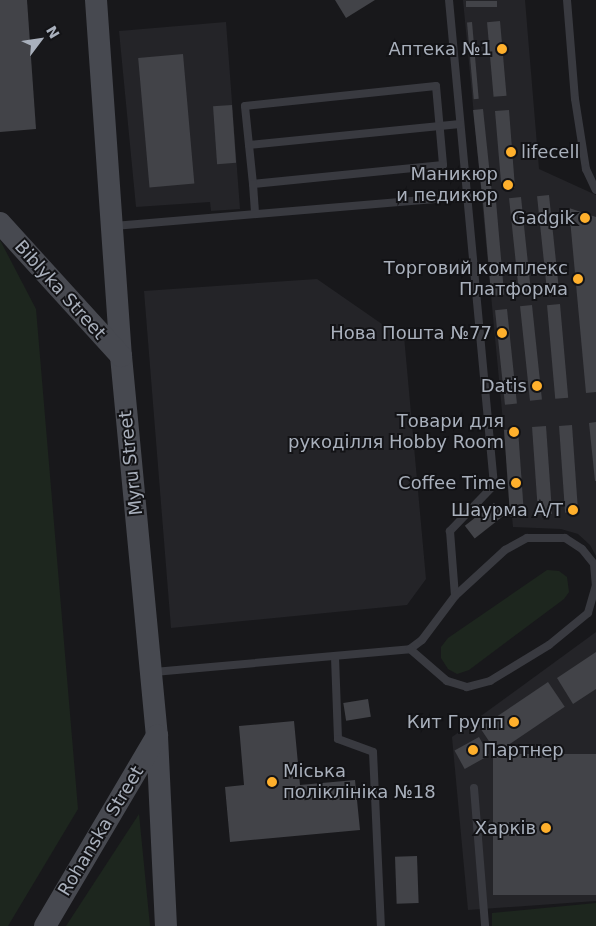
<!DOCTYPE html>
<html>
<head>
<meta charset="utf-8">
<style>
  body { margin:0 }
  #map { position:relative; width:596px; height:926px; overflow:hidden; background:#18181b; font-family:"DejaVu Sans",sans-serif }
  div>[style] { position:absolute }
  .built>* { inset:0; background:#242428 }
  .green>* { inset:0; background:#1d261e }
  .building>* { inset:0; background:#424348; transform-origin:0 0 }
  .lane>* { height:8px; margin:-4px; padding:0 4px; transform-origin:4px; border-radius:4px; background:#393a40 }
  .secondary>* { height:22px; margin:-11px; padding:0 11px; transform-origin:11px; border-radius:11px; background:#474950 }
  .dots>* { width:14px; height:14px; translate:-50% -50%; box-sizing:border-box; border:2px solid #131316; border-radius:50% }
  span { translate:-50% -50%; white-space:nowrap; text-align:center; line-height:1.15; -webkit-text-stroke:4px #131316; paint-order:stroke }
  .poi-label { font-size:18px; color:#a9b0bc }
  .right { translate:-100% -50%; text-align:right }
  .left { translate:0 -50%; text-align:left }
  .street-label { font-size:18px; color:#a9b0bc }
  .north { position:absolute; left:15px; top:15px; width:50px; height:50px; -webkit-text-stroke:4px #131316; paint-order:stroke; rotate:59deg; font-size:14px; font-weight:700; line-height:20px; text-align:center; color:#a9b0bc }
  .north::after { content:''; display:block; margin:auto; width:18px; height:22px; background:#a9b0bc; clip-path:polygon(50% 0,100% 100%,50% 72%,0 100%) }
</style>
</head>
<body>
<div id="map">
  <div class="built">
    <i style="clip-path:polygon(463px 0,525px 0,539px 169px,596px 195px,596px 556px,590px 545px,578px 534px,561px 529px,513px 527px)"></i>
    <i style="clip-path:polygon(226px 22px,240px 209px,211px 211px,210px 202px,136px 207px,119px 31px)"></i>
    <i style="clip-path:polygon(317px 279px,392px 331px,404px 336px,426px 579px,407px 605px,171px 628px,144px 291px)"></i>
    <i style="clip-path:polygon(596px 632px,596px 901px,468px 910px,452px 737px)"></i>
  </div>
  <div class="green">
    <i style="clip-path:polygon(0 240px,36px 309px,78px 809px,8px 926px,0 926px)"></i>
    <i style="clip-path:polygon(547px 570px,559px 571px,567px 577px,569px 592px,564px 599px,469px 670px,457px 674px,448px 669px,441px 658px,441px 647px,448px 638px)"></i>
    <i style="clip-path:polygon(139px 814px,150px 926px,66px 926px)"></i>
    <i style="clip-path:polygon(596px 903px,596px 926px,492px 926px,492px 913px)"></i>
  </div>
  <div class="building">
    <i style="clip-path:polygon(0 0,27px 0,36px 129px,0 132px)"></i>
    <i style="clip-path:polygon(335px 0,375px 0,346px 18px)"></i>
    <i style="left:497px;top:1px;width:6px;height:31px;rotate:90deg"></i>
    <i style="left:500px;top:21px;width:75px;height:13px;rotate:85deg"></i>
    <i style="left:472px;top:22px;width:77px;height:5px;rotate:85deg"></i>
    <i style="left:183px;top:54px;width:130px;height:45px;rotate:85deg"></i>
    <i style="left:232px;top:105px;width:58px;height:19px;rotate:86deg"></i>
    <i style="left:483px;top:109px;width:81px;height:10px;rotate:84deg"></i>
    <i style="clip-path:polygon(509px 110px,515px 188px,509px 188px,501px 182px,495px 111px)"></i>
    <i style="left:549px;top:195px;width:95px;height:12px;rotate:84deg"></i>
    <i style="left:521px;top:197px;width:96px;height:12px;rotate:84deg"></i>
    <i style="left:496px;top:201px;width:94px;height:13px;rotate:85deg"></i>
    <i style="clip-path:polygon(569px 208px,596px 217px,596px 392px,586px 393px)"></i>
    <i style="left:560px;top:304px;width:94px;height:13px;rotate:85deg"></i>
    <i style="left:532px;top:305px;width:95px;height:12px;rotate:84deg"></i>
    <i style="left:507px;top:309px;width:95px;height:12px;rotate:84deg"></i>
    <i style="clip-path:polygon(596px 422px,596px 481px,595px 481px,589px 423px)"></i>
    <i style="left:572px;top:425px;width:87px;height:13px;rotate:86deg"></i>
    <i style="left:546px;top:426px;width:88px;height:14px;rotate:86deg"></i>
    <i style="left:518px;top:429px;width:87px;height:14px;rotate:86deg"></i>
    <i style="left:494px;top:503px;width:16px;height:37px;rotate:52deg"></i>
    <i style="clip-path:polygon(596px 652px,596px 689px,573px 704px,557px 678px)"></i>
    <i style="left:548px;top:682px;width:30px;height:82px;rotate:56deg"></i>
    <i style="left:368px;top:699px;width:18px;height:25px;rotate:81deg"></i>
    <i style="clip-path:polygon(294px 721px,300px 785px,355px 780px,360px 830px,230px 842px,225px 787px,244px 785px,239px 726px)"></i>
    <i style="left:479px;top:737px;width:21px;height:28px;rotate:61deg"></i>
    <i style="left:596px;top:754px;width:141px;height:103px;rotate:90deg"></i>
    <i style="left:417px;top:856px;width:47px;height:22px;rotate:88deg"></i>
  </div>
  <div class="lane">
    <i style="left:449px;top:0;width:487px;rotate:84.7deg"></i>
    <i style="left:494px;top:485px;width:64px;rotate:133.7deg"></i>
    <i style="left:450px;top:531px;width:65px;rotate:85.6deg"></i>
    <i style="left:567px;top:0;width:99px;rotate:85.4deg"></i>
    <i style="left:575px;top:99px;width:71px;rotate:81.1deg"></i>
    <i style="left:586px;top:169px;width:23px;rotate:65deg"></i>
    <i style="left:436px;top:86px;width:79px;rotate:84.9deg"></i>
    <i style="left:443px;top:165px;width:191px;rotate:174.3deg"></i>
    <i style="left:253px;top:184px;width:78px;rotate:-95.9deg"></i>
    <i style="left:245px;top:106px;width:192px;rotate:-6deg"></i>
    <i style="left:249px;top:145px;width:212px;rotate:-5.7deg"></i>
    <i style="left:253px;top:184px;width:30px;rotate:86deg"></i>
    <i style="left:114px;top:226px;width:355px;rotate:-4.8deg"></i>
    <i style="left:335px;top:657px;width:82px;rotate:87.9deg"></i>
    <i style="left:338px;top:739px;width:37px;rotate:20deg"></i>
    <i style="left:373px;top:752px;width:174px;rotate:87.4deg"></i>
    <i style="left:154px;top:672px;width:257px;rotate:-5.1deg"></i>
    <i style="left:410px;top:649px;width:15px;rotate:-37deg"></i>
    <i style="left:422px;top:640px;width:55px;rotate:-53.1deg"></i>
    <i style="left:455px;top:596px;width:68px;rotate:-42.6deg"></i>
    <i style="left:505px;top:550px;width:25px;rotate:-29deg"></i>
    <i style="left:527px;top:538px;width:38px"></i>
    <i style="left:565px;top:538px;width:20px;rotate:33deg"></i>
    <i style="left:582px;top:549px;width:19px;rotate:51deg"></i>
    <i style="left:594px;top:564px;width:21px;rotate:85deg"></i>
    <i style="left:596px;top:585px;width:29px;rotate:106deg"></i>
    <i style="left:588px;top:613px;width:50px;rotate:140.6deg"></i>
    <i style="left:549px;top:645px;width:69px;rotate:148.6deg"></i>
    <i style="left:490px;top:681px;width:24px;rotate:165deg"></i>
    <i style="left:467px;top:687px;width:21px;rotate:-163deg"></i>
    <i style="left:447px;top:681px;width:49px;rotate:-139.1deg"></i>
    <i style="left:474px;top:788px;width:138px;rotate:85.4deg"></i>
  </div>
  <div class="secondary">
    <i style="left:96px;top:0;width:357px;rotate:86deg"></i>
    <i style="left:121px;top:356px;width:382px;rotate:84.6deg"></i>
    <i style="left:157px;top:736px;width:190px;rotate:87.3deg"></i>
    <i style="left:0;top:223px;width:180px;rotate:47.7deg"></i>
    <i style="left:45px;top:926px;width:221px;rotate:-59.5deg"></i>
  </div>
  <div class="dots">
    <i style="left:502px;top:49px;background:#ffb02c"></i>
    <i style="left:511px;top:152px;background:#ffb02c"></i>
    <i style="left:508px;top:185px;background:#ffb02c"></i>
    <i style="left:585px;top:218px;background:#ffb02c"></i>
    <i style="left:578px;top:279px;background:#ffb02c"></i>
    <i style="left:502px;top:333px;background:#ffb02c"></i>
    <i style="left:537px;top:386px;background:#ffb02c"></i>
    <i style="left:514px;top:432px;background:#ffb02c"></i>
    <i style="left:516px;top:483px;background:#ffb02c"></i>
    <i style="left:573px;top:510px;background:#ffb02c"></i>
    <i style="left:514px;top:722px;background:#ffb02c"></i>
    <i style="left:473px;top:750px;background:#ffb02c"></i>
    <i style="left:272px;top:782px;background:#ffb02c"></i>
    <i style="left:546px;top:828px;background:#ffb02c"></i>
  </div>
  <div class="poi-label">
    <span class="right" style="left:492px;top:49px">Аптека №1</span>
    <span class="left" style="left:521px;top:152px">lifecell</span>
    <span class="right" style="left:498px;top:185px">Маникюр<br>и педикюр</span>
    <span class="right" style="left:575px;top:218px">Gadgik</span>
    <span class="right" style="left:568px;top:279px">Торговий комплекс<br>Платформа</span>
    <span class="right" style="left:492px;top:333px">Нова Пошта №77</span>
    <span class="right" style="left:527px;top:386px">Datis</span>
    <span class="right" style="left:504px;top:432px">Товари для<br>рукоділля Hobby Room</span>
    <span class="right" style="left:506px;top:483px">Coffee Time</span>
    <span class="right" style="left:563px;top:510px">Шаурма А/Т</span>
    <span class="right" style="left:504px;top:722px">Кит Групп</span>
    <span class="left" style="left:483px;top:750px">Партнер</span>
    <span class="left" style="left:283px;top:782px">Міська<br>поліклініка №18</span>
    <span class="right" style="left:536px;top:828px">Харків</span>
  </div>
  <div class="street-label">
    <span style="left:60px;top:290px;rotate:48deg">Biblyka Street</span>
    <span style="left:131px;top:463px;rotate:-96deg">Myru Street</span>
    <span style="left:101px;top:831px;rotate:-59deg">Rohanska Street</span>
  </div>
  <div class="north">N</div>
</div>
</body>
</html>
